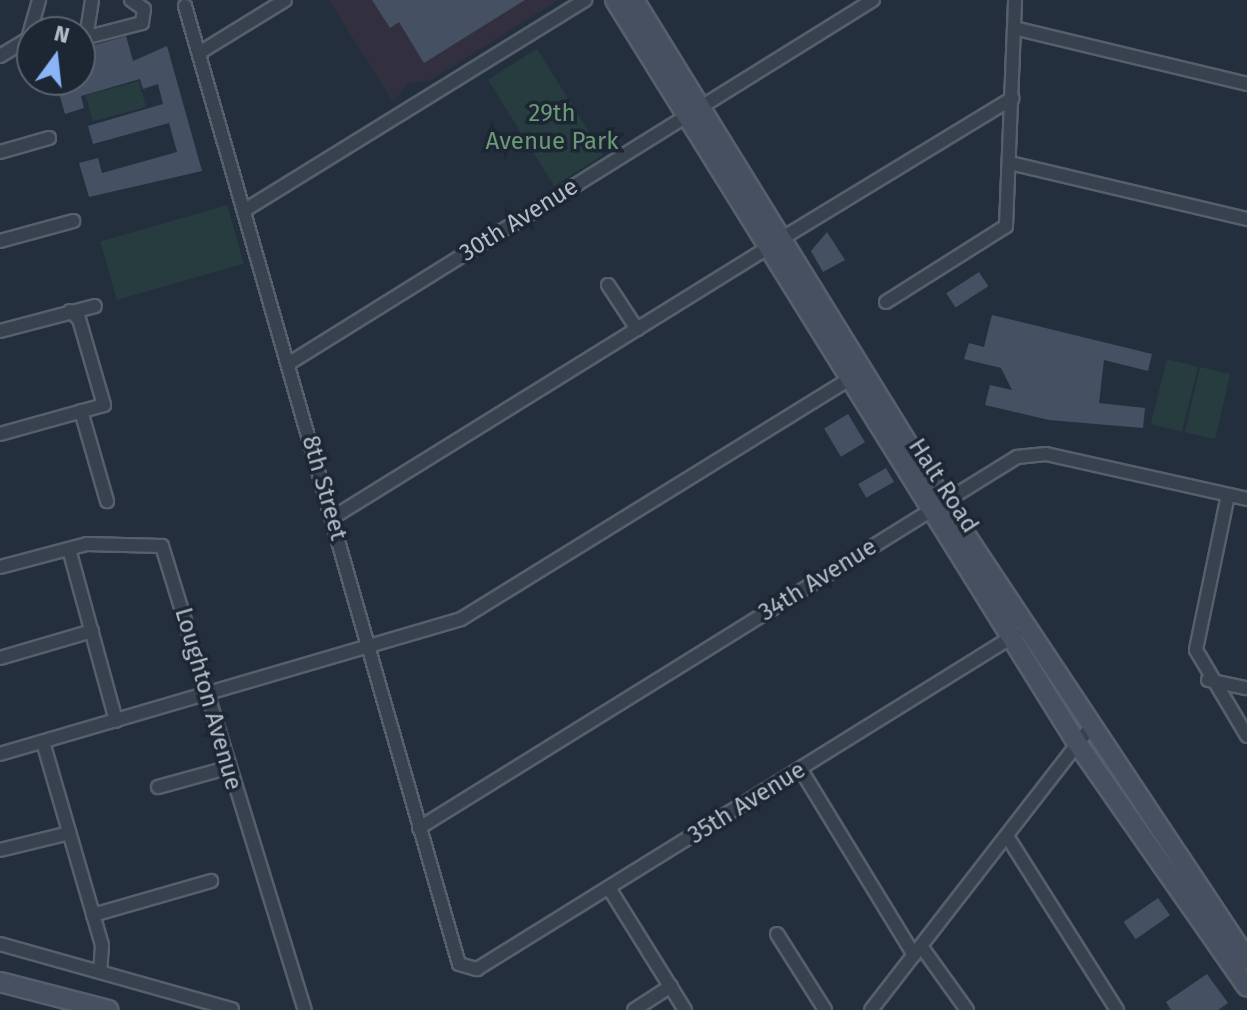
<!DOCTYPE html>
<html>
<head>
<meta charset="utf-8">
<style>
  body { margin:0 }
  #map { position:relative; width:1247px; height:1010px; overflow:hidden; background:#242f3e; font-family:"Fira Sans",sans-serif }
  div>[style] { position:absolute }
  .medical>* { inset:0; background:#32303f }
  .green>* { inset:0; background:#263c3f; transform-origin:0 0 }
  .building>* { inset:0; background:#455162; transform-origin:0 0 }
  .roads { filter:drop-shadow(2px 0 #565f6c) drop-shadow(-2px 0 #565f6c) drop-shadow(0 2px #565f6c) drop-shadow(0 -2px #565f6c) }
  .street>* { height:12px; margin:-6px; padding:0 6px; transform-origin:6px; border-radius:6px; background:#38414e }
  .secondary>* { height:18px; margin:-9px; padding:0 9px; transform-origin:9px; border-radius:9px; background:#465061 }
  span { translate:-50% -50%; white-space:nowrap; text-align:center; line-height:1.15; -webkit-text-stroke:7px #1d2633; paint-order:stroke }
  .park-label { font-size:24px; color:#6b9a76 }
  .street-label { font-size:24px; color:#b4bcc9 }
  .north { position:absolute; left:16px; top:16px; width:80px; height:80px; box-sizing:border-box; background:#1d2633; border:2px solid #59626f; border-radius:50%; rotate:15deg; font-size:22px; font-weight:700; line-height:32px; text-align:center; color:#b4bcc9 }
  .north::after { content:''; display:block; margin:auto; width:28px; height:36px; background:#8ab4f8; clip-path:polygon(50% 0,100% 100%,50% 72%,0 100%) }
</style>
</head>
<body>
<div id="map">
  <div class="medical">
    <i style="clip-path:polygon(329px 0,558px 0,429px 81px,409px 83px,393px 102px)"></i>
  </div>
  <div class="green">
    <i style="left:537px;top:49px;width:125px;height:58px;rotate:58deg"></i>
    <i style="left:139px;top:81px;width:27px;height:55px;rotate:75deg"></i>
    <i style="left:227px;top:205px;width:61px;height:132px;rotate:74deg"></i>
    <i style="left:1167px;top:359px;width:32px;height:67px;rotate:14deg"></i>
    <i style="left:1200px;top:367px;width:31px;height:67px;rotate:13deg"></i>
  </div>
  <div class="building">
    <i style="clip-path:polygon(372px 0,525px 0,424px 63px,399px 22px,390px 28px)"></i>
    <i style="clip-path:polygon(126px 36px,133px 61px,167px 46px,202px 171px,89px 197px,79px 163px,98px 158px,102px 173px,177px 152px,169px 123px,93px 144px,88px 126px,163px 104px,158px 84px,143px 89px,140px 79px,81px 96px,84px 108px,65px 114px,57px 86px,80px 80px,80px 49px)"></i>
    <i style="clip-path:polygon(827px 232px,845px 260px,823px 272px,811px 251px)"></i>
    <i style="left:979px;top:272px;width:17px;height:39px;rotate:57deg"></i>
    <i style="clip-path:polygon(992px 315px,1152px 354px,1148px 371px,1104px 360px,1099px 403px,1145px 408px,1143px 428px,1049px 420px,985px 405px,990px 385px,1012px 390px,1001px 368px,964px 359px,969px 343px,984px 347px)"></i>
    <i style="left:848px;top:414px;width:33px;height:28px;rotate:59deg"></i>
    <i style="left:886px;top:468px;width:16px;height:32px;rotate:60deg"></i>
    <i style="left:1158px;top:898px;width:21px;height:42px;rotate:55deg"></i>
    <i style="clip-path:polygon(1207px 974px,1228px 1003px,1218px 1010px,1171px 1010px,1166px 1002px)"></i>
  </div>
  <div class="roads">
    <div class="street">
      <i style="left:185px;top:6px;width:996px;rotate:74.04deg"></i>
      <i style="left:459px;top:964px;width:19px;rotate:16deg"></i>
      <i style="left:477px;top:969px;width:633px;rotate:-31.83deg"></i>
      <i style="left:1014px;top:28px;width:240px;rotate:13.5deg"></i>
      <i style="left:86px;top:38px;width:38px;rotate:-81deg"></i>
      <i style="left:80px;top:39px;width:64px;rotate:-14.5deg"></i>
      <i style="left:142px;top:23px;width:14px;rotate:-82deg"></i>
      <i style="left:144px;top:9px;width:16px;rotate:-145deg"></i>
      <i style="left:199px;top:53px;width:101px;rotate:-31.6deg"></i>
      <i style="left:0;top:56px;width:33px;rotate:-31deg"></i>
      <i style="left:28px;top:39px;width:41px;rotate:-74.2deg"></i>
      <i style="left:0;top:152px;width:51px;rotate:-15.9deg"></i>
      <i style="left:1010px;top:163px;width:244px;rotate:13.3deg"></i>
      <i style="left:245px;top:210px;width:400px;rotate:-31.7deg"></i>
      <i style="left:781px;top:239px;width:271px;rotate:-31.3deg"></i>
      <i style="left:0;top:241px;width:76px;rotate:-15.3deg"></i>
      <i style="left:608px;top:285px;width:53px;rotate:56.6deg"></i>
      <i style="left:886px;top:302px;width:142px;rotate:-32.3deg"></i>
      <i style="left:1006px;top:226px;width:226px;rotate:-87.7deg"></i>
      <i style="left:0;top:331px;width:98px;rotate:-14.7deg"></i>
      <i style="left:288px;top:364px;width:689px;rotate:-31.89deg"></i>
      <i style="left:81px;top:411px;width:94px;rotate:73.9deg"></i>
      <i style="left:0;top:434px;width:108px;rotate:-15.6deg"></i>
      <i style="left:104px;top:405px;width:90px;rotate:-106.2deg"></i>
      <i style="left:79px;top:319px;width:12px;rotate:-138deg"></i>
      <i style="left:1228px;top:495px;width:158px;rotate:101.7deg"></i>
      <i style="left:1196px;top:650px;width:100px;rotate:59.3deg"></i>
      <i style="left:332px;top:518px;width:514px;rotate:-31.8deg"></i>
      <i style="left:69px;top:549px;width:178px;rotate:74.7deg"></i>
      <i style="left:0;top:567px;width:90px;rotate:-14.8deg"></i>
      <i style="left:87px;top:544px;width:75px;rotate:1.5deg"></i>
      <i style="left:162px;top:546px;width:486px;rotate:72.9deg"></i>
      <i style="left:0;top:658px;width:96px;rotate:-16.4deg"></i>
      <i style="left:1208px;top:680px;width:40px;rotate:12deg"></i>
      <i style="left:43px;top:742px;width:211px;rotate:73.8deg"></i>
      <i style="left:102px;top:945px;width:27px;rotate:94deg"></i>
      <i style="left:0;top:754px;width:480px;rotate:-16.3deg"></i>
      <i style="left:461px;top:619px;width:464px;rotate:-31.7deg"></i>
      <i style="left:801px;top:770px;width:217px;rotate:58.6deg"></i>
      <i style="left:158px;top:787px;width:72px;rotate:-15.4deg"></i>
      <i style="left:419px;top:828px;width:704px;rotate:-31.82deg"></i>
      <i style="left:1017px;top:457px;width:29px;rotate:-6deg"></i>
      <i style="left:1046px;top:454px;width:206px;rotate:12.6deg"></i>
      <i style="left:1007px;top:836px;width:206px;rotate:57.7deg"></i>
      <i style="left:0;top:850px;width:71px;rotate:-13.8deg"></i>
      <i style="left:609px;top:888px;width:144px;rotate:58.1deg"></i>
      <i style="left:93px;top:915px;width:123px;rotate:-16.1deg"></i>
      <i style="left:777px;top:934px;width:90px;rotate:57.7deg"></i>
      <i style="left:0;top:944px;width:241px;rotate:15.7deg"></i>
      <i style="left:921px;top:946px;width:79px;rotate:54.3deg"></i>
      <i style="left:634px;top:1010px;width:44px;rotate:-33deg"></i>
      <i style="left:871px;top:1010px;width:359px;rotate:-52.2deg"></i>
    </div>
    <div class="secondary">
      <i style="left:615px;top:0;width:875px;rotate:58.13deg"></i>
      <i style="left:1077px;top:743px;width:297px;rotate:55.1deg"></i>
      <i style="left:634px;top:0;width:589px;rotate:58.34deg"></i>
      <i style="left:943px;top:501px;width:550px;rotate:56.43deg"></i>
      <i style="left:0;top:982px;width:112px;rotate:14.5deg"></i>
    </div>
  </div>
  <div class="park-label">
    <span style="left:552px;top:128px">29th<br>Avenue Park</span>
  </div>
  <div class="street-label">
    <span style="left:519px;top:220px;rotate:-32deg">30th Avenue</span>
    <span style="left:943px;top:486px;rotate:57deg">Halt Road</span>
    <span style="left:324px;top:488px;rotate:74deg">8th Street</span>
    <span style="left:818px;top:580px;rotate:-32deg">34th Avenue</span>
    <span style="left:208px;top:699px;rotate:74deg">Loughton Avenue</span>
    <span style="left:747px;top:803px;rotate:-32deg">35th Avenue</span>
  </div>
  <div class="north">N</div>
</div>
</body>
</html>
